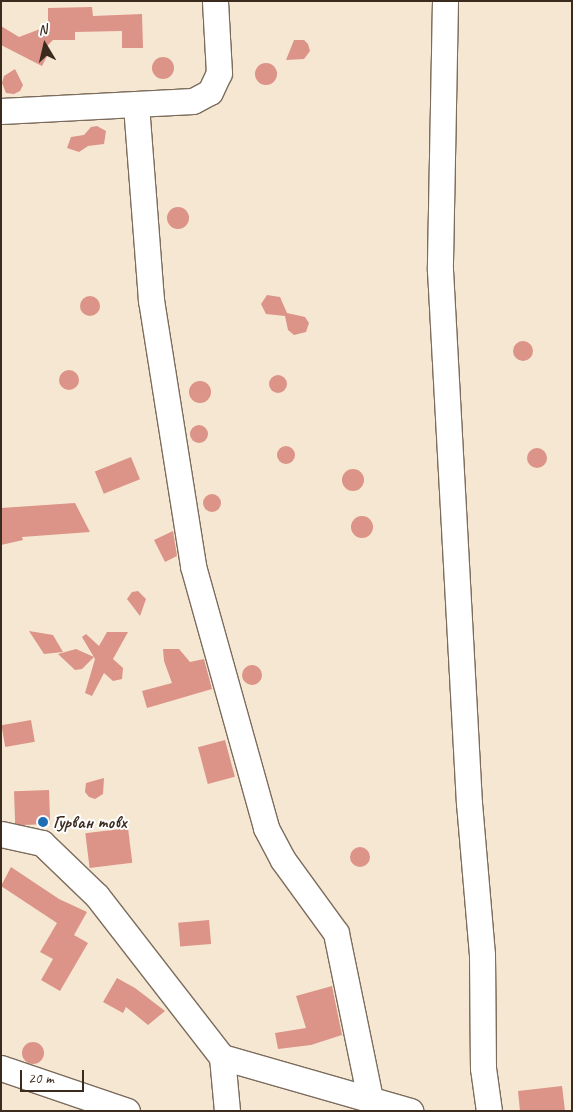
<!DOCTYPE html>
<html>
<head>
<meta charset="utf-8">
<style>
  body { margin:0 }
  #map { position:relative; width:573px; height:1112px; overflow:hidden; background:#f6e7d2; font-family:Caveat,sans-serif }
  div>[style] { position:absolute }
  .building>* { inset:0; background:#dc9388; transform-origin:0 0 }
  .round { border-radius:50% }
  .roads { filter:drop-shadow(1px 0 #7c6c5d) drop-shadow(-1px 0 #7c6c5d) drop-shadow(0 1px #7c6c5d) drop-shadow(0 -1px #7c6c5d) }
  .minor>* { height:25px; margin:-12.5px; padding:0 12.5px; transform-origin:12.5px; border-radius:12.5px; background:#fff }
  .dots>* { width:14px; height:14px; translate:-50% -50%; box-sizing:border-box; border:2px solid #fff; border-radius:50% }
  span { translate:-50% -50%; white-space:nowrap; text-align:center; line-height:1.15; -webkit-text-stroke:4px #fff; paint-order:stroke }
  .poi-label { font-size:18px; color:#3b2a1e; font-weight:700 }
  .left { translate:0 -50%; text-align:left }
  .frame { position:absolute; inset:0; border:2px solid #3b2a1e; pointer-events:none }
  .north { position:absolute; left:20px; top:20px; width:50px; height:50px; -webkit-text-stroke:4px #fff; paint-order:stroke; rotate:351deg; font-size:14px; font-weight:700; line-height:20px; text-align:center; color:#3b2a1e }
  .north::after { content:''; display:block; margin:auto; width:18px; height:22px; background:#3b2a1e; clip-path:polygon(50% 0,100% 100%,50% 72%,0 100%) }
  .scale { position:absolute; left:20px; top:1070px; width:64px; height:22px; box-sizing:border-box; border:2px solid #3b2a1e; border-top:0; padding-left:6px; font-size:15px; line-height:18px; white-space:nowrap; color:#3b2a1e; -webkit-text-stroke:4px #fff; paint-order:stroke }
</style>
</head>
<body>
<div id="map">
  <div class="building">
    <i style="clip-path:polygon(92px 7px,93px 16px,142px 14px,143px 48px,122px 48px,122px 31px,75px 32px,75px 40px,53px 40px,42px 51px,48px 54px,42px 66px,1px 45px,1px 26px,19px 37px,48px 26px,48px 8px)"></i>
    <i style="clip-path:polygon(294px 40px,304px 40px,308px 44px,310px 51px,304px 59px,286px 60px)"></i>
    <i class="round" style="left:152px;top:57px;width:22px;height:22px"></i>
    <i class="round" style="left:255px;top:63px;width:22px;height:22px"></i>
    <i style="clip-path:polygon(15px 69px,23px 85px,20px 91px,14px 94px,6px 93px,2px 83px,4px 76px)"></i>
    <i style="clip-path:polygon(97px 126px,106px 131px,104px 144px,88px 146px,79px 152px,67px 148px,71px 137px,84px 135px,91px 127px)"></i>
    <i class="round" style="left:167px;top:207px;width:22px;height:22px"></i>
    <i style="clip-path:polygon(267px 295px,280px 297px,287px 313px,305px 317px,309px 323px,306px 332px,294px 335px,288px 330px,285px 316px,266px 314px,261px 304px)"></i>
    <i class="round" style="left:80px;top:296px;width:20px;height:20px"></i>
    <i class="round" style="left:513px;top:341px;width:20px;height:20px"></i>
    <i class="round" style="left:59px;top:370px;width:20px;height:20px"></i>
    <i class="round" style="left:269px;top:375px;width:18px;height:18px"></i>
    <i class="round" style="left:189px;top:381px;width:22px;height:22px"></i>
    <i class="round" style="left:190px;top:425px;width:18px;height:18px"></i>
    <i class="round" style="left:277px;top:446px;width:18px;height:18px"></i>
    <i class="round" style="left:527px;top:448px;width:20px;height:20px"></i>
    <i style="left:131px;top:457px;width:24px;height:39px;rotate:68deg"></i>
    <i class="round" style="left:342px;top:469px;width:22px;height:22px"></i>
    <i class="round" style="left:203px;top:494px;width:18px;height:18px"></i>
    <i style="clip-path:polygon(75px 503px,90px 532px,22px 537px,23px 540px,1px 545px,1px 508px)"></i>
    <i class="round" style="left:351px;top:516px;width:22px;height:22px"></i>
    <i style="clip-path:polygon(173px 531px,177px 556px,165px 562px,154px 540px)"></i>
    <i style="clip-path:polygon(138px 591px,146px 599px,140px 616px,127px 599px,132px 592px)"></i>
    <i style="clip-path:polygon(29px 631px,53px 635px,63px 652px,44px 654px)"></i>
    <i style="clip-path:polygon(107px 632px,128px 632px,113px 659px,123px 668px,122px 679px,113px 681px,104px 673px,92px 696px,85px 693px,95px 659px,82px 637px,86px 634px,99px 646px)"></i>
    <i style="clip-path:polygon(76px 649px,94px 657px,82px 669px,75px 670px,58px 654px)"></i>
    <i style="clip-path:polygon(163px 649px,179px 649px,190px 662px,204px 659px,212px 689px,147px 708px,142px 691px,172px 683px,164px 661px)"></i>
    <i class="round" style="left:242px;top:665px;width:20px;height:20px"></i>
    <i style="left:31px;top:720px;width:22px;height:30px;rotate:80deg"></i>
    <i style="left:225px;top:740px;width:38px;height:28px;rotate:75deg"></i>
    <i style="clip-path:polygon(104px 778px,103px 794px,95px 799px,89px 797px,85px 792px,86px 783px)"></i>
    <i style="left:49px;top:790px;width:34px;height:35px;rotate:88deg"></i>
    <i style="left:128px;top:828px;width:35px;height:43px;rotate:83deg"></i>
    <i class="round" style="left:350px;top:847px;width:20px;height:20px"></i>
    <i style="clip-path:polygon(11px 867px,59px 899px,87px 912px,74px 935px,88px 943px,60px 991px,41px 980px,53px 959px,40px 952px,57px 923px,1px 886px)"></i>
    <i style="left:209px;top:920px;width:24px;height:31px;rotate:85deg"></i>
    <i style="clip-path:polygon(117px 978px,135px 988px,165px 1011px,148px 1025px,126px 1007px,123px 1013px,103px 1002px)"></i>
    <i style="clip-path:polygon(332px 986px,342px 1035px,311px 1045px,278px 1049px,275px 1033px,306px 1028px,296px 996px)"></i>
    <i class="round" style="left:22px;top:1042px;width:22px;height:22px"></i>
    <i style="clip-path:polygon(562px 1086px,565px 1111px,520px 1111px,518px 1091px)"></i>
  </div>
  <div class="roads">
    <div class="minor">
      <i style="left:445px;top:1px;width:269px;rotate:91.1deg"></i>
      <i style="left:440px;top:270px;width:534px;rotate:86.89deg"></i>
      <i style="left:469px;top:803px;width:153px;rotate:85.1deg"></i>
      <i style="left:482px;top:955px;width:113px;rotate:89.5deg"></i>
      <i style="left:483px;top:1068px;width:43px;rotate:82.1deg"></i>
      <i style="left:136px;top:105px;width:196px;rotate:85.6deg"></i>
      <i style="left:151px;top:300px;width:269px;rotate:81deg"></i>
      <i style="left:193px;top:566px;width:272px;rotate:74.4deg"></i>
      <i style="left:266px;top:828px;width:36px;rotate:62deg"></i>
      <i style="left:283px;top:860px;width:90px;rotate:54deg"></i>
      <i style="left:336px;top:933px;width:169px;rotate:78.4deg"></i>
      <i style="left:1px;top:111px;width:192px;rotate:-3deg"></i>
      <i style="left:193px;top:101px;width:19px;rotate:-28deg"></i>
      <i style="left:210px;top:92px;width:21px;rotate:-65deg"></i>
      <i style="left:219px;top:73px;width:72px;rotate:-93.2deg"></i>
      <i style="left:1px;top:834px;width:42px;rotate:12.4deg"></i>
      <i style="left:42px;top:843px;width:76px;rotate:43.9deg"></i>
      <i style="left:97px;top:896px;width:204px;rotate:52.2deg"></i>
      <i style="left:222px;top:1057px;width:196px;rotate:16deg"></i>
      <i style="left:222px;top:1057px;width:54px;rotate:84.7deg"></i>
      <i style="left:1px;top:1068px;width:133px;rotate:18.8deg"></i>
    </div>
  </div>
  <div class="dots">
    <i style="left:43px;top:822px;background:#1f6fb2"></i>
  </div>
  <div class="poi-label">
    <span class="left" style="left:53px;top:822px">Гурван товх</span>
  </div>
  <div class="frame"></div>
  <div class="north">N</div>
  <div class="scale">20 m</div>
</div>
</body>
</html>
